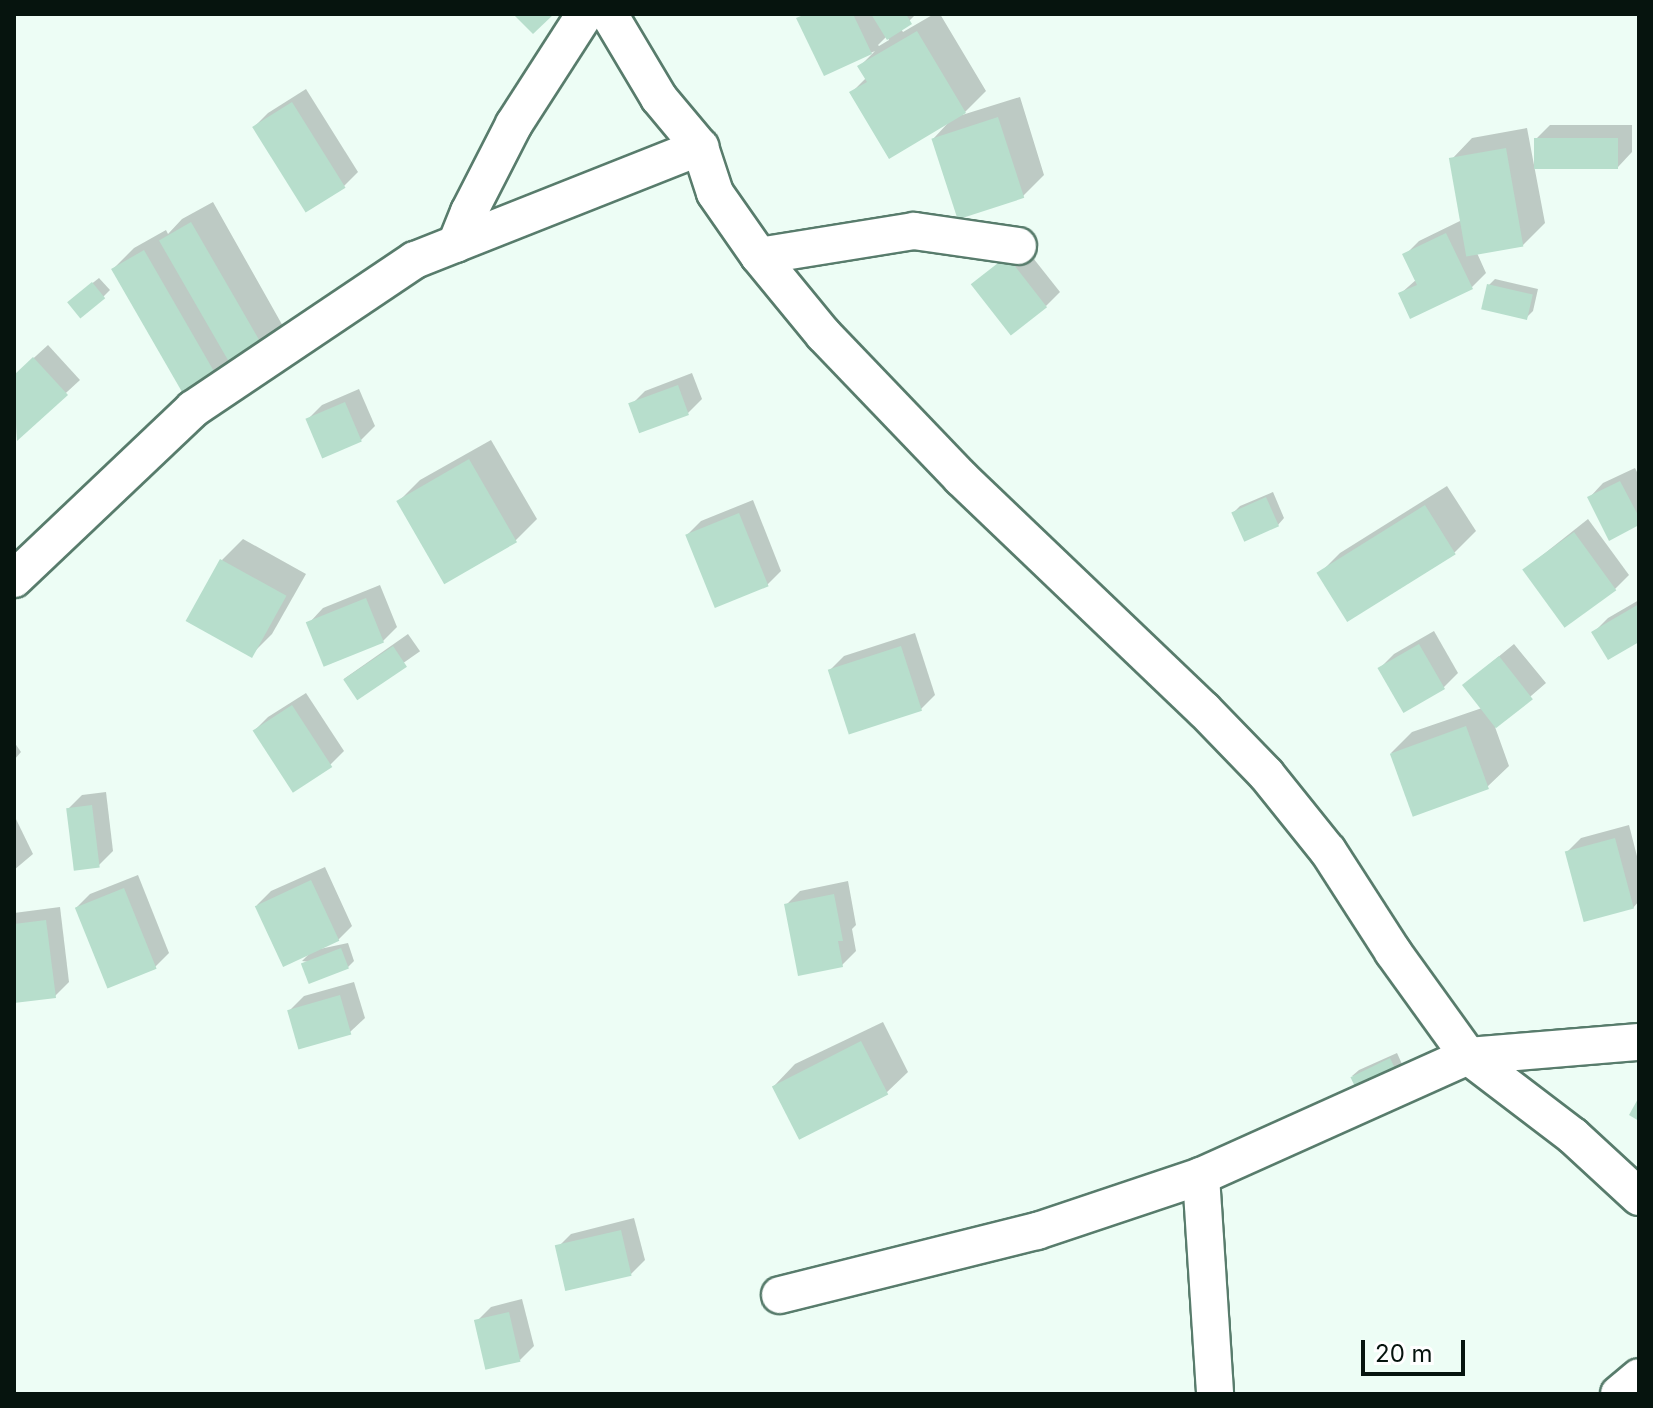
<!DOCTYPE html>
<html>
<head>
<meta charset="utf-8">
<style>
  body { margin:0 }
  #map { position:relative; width:1653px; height:1408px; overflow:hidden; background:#edfdf5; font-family:Inter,sans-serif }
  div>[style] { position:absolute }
  .shadow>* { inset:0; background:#0003; transform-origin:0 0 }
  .building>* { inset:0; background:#b7decc; transform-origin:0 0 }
  .roads { filter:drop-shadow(2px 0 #587c6c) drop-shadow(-2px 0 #587c6c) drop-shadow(0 2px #587c6c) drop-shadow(0 -2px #587c6c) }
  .street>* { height:36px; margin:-18px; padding:0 18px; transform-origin:18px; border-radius:18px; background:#fff }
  span { translate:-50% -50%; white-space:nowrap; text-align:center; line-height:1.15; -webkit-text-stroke:6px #fff; paint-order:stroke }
  .frame { position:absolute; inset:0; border:16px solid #06140e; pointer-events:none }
  .scale { position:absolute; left:1361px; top:1340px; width:104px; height:36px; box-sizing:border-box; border:4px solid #06140e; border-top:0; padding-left:10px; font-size:24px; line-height:28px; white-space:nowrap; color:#06140e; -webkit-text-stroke:6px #fff; paint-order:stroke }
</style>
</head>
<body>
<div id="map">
  <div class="shadow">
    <i style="clip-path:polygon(evenodd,803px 14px,916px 14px,901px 29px,903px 32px,934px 14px,940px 14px,986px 91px,962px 115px,1020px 97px,1044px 175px,1023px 196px,933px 139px,948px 123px,852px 92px,867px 77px,860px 66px,875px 51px,825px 74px,799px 19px,803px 14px,887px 36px,889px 40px,879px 46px,878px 45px,887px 36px)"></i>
    <i style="clip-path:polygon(306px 89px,358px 172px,344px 186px,254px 127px,268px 113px)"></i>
    <i style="clip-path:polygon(1550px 125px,1632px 125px,1632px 152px,1618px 167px,1536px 139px)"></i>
    <i style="clip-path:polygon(1527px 128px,1545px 223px,1523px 245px,1477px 253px,1486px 273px,1472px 287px,1411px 316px,1400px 294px,1417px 279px,1405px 255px,1419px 241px,1462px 220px,1451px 160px,1472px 138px)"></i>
    <i style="clip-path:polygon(213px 202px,284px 328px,218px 379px,113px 269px,134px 248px,166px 230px,168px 234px,182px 219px)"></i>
    <i style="clip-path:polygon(1022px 244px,1060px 292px,1046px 306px,973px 285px)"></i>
    <i style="clip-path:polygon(99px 278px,110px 290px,103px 297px,76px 296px)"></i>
    <i style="clip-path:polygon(1495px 279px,1538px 289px,1533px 311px,1526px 318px,1489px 285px)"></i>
    <i style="clip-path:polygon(48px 345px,80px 380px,17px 438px,14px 376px)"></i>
    <i style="clip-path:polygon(692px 373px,702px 399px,688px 413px,631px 405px,645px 391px)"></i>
    <i style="clip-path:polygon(359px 389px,375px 426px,361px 440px,308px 419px,322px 405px)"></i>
    <i style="clip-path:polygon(491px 440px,537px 519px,516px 540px,445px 581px,399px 501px,420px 480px)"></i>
    <i style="clip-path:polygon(1635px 468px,1639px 476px,1639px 523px,1589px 498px,1603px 483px)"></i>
    <i style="clip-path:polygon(1447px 486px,1476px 531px,1455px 552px,1348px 620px,1319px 574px,1340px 553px)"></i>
    <i style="clip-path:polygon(1273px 492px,1284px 518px,1278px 525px,1233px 513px,1240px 506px)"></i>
    <i style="clip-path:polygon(753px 500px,781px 571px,767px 585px,687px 535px,701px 521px)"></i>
    <i style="clip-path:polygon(1588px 519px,1629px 575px,1615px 589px,1525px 569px)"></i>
    <i style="clip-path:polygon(243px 539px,306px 574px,272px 634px,251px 655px,222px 560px)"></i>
    <i style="clip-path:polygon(380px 585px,397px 627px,383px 641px,309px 623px,323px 608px)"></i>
    <i style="clip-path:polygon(1639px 600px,1639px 640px,1594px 632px,1608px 618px)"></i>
    <i style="clip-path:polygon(1434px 631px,1458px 673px,1444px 687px,1404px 710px,1380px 668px,1394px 654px)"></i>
    <i style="clip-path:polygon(915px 633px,935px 695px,921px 709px,830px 670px,844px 656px)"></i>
    <i style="left:408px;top:634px;width:21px;height:78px;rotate:55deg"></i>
    <i style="clip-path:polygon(1514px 644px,1546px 683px,1495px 727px,1509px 766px,1487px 787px,1391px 753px,1412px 732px,1482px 708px,1464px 685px)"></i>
    <i style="clip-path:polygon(306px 693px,344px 751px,330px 765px,254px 731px,268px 717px)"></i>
    <i style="clip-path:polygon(14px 742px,21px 752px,14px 760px)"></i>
    <i style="clip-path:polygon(106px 792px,113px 851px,99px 865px,68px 809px,82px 795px)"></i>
    <i style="clip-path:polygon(14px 815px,33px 854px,14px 870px)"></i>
    <i style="clip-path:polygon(1629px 825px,1639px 864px,1639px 901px,1633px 908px,1567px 852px,1581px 838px)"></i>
    <i style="clip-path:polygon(325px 867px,352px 926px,338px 940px,315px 950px,348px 943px,354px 961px,348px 967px,302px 961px,311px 952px,257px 905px,271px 891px)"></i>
    <i style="clip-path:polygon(138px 875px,169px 953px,155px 967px,76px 908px,90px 894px)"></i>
    <i style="clip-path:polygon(848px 881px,856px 925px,852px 929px,856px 951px,842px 965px,786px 905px,800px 891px)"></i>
    <i style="clip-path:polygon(60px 907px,69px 982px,55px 996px,14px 1001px,14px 913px)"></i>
    <i style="clip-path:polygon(354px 982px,365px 1018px,350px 1032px,289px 1011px,304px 996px)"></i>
    <i style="clip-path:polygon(883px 1022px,908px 1072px,886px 1093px,774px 1086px,795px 1064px)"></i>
    <i style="clip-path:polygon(1397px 1053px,1407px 1075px,1352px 1076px,1359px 1070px)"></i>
    <i style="clip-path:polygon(634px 1218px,645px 1260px,631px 1274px,557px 1248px,571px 1234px)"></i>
    <i style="clip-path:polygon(522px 1299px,534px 1346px,520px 1360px,477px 1321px,491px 1307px)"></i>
  </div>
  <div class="building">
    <i style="clip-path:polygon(513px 14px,554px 14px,533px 34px)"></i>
    <i style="clip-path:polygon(806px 14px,853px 14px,872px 54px,824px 76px,796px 18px)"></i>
    <i style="clip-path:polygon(871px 14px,906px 14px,912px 24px,887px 40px)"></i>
    <i style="clip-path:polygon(917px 31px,966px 113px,889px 159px,849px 92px,867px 82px,857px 66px)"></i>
    <i style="left:292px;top:102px;width:101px;height:47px;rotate:58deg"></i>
    <i style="left:998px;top:117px;width:85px;height:70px;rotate:72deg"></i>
    <i style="left:1534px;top:138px;width:84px;height:31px"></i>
    <i style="left:1506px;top:148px;width:100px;height:58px;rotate:80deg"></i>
    <i style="left:191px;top:222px;width:148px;height:37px;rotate:60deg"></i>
    <i style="clip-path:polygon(1446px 233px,1473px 289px,1410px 319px,1398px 293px,1417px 285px,1402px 254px)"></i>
    <i style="left:144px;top:250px;width:150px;height:38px;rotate:60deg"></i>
    <i style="left:1007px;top:256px;width:65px;height:46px;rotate:52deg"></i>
    <i style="left:92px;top:282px;width:21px;height:32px;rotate:51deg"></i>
    <i style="left:1487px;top:284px;width:47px;height:26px;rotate:13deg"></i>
    <i style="clip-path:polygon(33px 357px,68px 395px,17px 441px,14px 375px)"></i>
    <i style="left:678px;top:385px;width:32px;height:53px;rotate:70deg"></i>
    <i style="left:345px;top:402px;width:43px;height:43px;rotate:67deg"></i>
    <i style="left:469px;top:459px;width:96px;height:84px;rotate:60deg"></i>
    <i style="clip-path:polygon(1620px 481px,1639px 517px,1639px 525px,1609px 541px,1587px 497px)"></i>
    <i style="left:1266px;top:497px;width:32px;height:38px;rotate:66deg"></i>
    <i style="left:1425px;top:505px;width:58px;height:128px;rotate:58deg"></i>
    <i style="left:739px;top:513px;width:79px;height:58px;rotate:68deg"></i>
    <i style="left:1574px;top:532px;width:72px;height:64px;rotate:54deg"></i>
    <i style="left:220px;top:559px;width:76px;height:71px;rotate:29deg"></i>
    <i style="left:366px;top:598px;width:48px;height:65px;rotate:68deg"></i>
    <i style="clip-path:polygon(1639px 604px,1639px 642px,1608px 660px,1591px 632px)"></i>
    <i style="left:1419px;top:644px;width:52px;height:48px;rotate:60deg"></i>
    <i style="left:393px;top:646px;width:25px;height:60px;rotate:56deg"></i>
    <i style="left:901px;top:646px;width:68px;height:77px;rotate:72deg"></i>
    <i style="left:1499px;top:656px;width:55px;height:47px;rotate:52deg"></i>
    <i style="left:292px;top:705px;width:74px;height:47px;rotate:57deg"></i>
    <i style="left:1466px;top:726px;width:67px;height:81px;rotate:70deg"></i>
    <i style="left:92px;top:805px;width:63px;height:26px;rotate:83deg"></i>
    <i style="left:1615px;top:838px;width:73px;height:52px;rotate:75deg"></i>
    <i style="left:311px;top:880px;width:67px;height:62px;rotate:65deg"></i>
    <i style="left:124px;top:888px;width:87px;height:53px;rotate:68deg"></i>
    <i style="clip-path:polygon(834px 894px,843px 941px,838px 941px,843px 967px,798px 976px,784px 904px)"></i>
    <i style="clip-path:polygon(46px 920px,56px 998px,14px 1003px,14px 924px)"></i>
    <i style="left:341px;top:948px;width:22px;height:43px;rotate:69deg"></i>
    <i style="left:340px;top:995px;width:41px;height:55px;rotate:74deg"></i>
    <i style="left:861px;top:1041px;width:60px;height:100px;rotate:63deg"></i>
    <i style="left:1390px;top:1058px;width:28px;height:44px;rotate:64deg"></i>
    <i style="clip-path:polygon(1639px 1097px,1639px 1121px,1629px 1115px)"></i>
    <i style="left:621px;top:1230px;width:47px;height:68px;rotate:77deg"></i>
    <i style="left:509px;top:1312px;width:51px;height:36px;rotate:77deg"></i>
  </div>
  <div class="roads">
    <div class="street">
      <i style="left:609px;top:14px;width:98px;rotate:59.2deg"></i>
      <i style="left:659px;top:98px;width:64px;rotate:50.1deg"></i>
      <i style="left:700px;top:147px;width:48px;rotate:71.9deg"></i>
      <i style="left:715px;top:193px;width:77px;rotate:55.1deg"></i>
      <i style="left:759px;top:256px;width:102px;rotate:50.6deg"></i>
      <i style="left:824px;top:335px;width:198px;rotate:46.2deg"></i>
      <i style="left:961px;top:478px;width:335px;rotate:43.7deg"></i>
      <i style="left:1203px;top:709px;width:91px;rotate:45.9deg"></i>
      <i style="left:1266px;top:774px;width:99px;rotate:51.2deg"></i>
      <i style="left:1328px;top:851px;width:120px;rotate:57.2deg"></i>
      <i style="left:1393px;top:952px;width:128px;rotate:54.2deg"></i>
      <i style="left:1468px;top:1056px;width:132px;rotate:37.3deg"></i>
      <i style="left:1573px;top:1136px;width:90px;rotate:42.7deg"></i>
      <i style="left:456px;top:244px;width:35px;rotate:-68deg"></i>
      <i style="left:469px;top:212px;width:99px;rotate:-62.9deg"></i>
      <i style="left:514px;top:124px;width:131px;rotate:-57.2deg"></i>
      <i style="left:759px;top:256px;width:157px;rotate:-9.2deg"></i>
      <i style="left:914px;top:231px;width:105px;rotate:8.2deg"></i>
      <i style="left:14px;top:579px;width:247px;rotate:-43.5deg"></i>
      <i style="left:193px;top:409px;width:267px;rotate:-33.9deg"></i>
      <i style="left:415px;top:260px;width:307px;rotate:-21.6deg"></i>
      <i style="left:1201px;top:1176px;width:218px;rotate:86.3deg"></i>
      <i style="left:780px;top:1295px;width:265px;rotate:-14deg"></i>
      <i style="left:1037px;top:1231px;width:173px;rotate:-18.5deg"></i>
      <i style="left:1201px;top:1176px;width:293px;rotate:-24.2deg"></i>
      <i style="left:1468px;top:1056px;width:172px;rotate:-4.7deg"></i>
      <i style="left:1619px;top:1394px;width:26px;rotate:-40deg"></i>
    </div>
  </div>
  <div class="frame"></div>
  <div class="scale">20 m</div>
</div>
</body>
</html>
